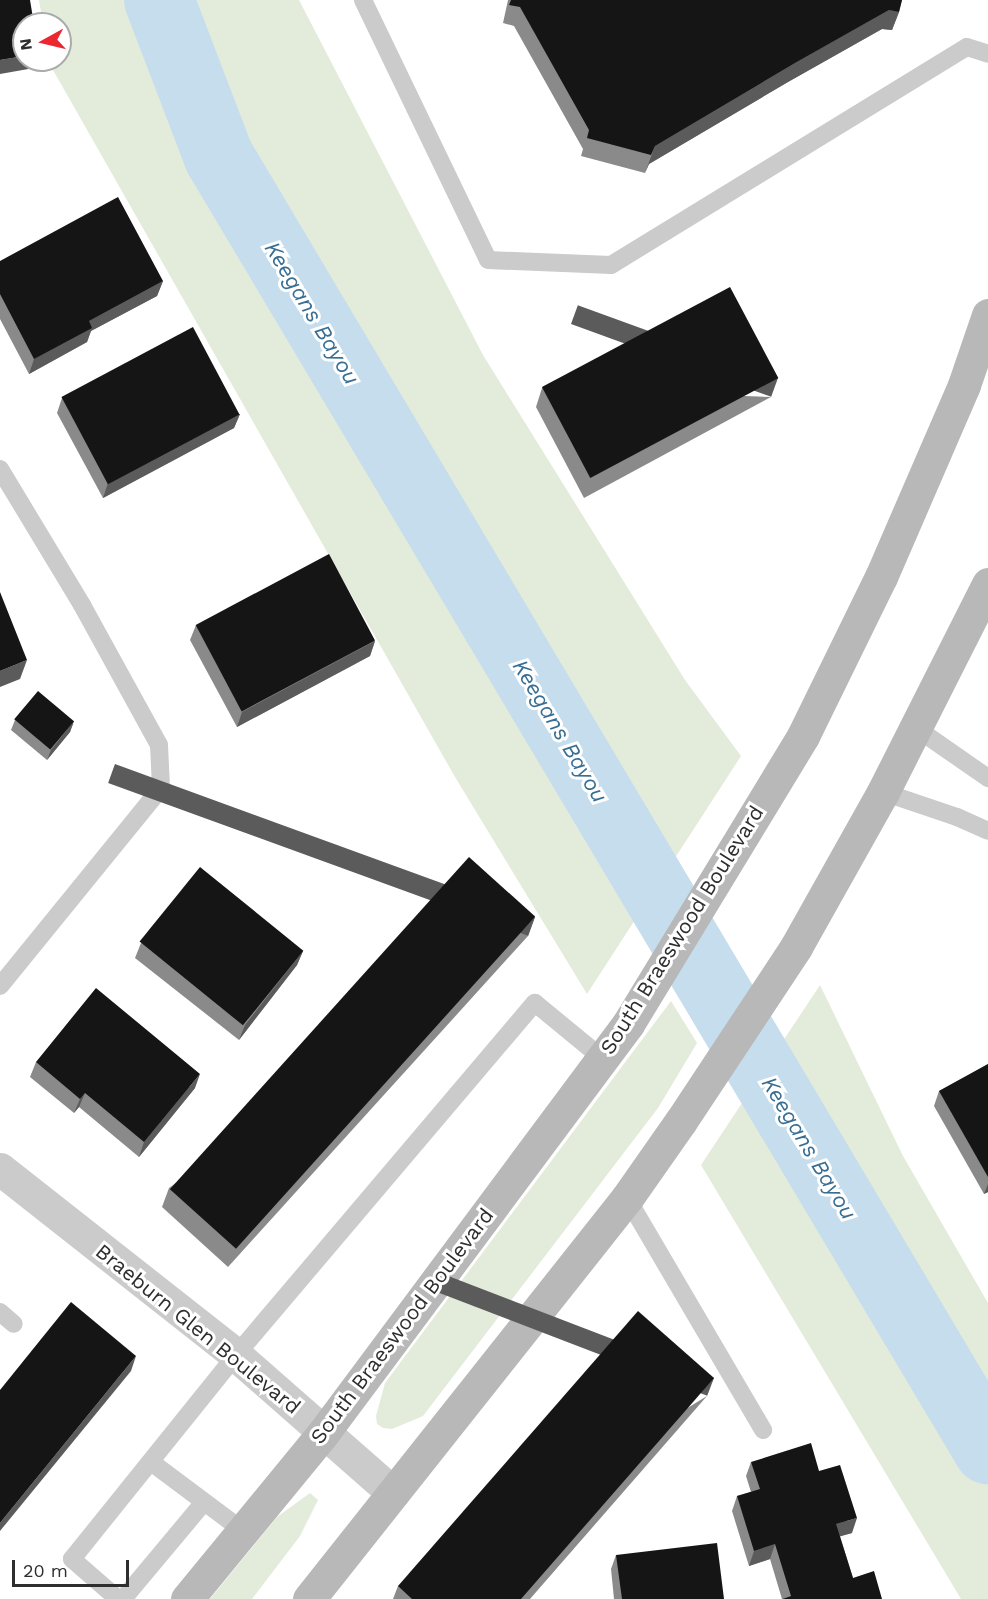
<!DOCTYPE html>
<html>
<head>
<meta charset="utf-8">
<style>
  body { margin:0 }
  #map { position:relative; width:988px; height:1599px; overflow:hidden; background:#fff; font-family:"Work Sans",sans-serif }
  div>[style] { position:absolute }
  .green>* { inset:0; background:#e3ecda }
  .river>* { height:70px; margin:-35px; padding:0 35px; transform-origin:35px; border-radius:35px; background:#c5dded }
  .service>* { height:18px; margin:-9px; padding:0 9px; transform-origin:9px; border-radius:9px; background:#cbcbcb }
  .minor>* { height:33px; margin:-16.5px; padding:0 16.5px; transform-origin:16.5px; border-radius:16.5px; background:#cbcbcb }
  .secondary>* { height:33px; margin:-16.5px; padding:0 16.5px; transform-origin:16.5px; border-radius:16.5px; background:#b8b8b8 }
  .wall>* { inset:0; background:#8a8a8a }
  .shaded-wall>* { inset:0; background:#5b5b5b; transform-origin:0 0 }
  .building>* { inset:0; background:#151515; transform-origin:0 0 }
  span { translate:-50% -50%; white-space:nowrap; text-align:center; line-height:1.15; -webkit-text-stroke:6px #fff; paint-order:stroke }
  .street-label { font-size:21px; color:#2e2e2e }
  .water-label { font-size:22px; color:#386e93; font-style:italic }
  .north { position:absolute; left:12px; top:12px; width:60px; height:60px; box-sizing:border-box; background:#fff; border:2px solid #ababab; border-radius:50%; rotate:262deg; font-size:16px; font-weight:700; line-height:24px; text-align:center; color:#2e2e2e }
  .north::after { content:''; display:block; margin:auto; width:21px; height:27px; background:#ed2731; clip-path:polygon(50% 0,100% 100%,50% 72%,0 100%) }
  .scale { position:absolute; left:12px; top:1560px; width:117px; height:27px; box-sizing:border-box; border:3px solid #2e2e2e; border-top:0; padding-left:8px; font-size:18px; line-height:21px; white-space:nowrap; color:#2e2e2e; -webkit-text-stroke:4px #fff; paint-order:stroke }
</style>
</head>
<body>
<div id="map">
  <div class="green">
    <i style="clip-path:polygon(39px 0,299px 0,483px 355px,685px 680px,741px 756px,587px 994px,455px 777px,49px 63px,48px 60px,60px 60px,60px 24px,43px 24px)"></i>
    <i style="clip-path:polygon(820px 985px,903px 1156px,988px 1303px,988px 1599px,961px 1599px,701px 1165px)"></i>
    <i style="clip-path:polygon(671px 1001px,697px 1043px,658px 1108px,423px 1416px,392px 1429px,383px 1428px,377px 1424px,376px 1416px,385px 1383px)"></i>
    <i style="clip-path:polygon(310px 1493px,318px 1500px,300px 1536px,252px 1599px,210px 1599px,277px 1517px)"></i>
  </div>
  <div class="river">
    <i style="left:159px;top:0;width:168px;rotate:69.1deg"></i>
    <i style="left:219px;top:157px;width:1504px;rotate:59.24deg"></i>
  </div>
  <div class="service">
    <i style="left:363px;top:0;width:288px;rotate:64.3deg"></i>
    <i style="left:488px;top:260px;width:123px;rotate:2.3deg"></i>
    <i style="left:611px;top:265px;width:417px;rotate:-31.5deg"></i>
    <i style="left:967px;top:47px;width:22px;rotate:18deg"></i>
    <i style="left:0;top:469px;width:159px;rotate:58.9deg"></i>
    <i style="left:82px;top:605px;width:160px;rotate:61.2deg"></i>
    <i style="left:159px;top:745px;width:43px;rotate:87.3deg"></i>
    <i style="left:161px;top:788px;width:255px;rotate:129.1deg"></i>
    <i style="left:916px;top:728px;width:88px;rotate:34.8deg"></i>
    <i style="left:883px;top:792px;width:78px;rotate:18.7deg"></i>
    <i style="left:957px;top:817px;width:34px;rotate:24deg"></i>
    <i style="left:627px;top:1198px;width:269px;rotate:59.6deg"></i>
    <i style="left:0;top:1312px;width:18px;rotate:41deg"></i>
    <i style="left:151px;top:1462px;width:114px;rotate:36.8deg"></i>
    <i style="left:118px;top:1599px;width:61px;rotate:-139deg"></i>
    <i style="left:72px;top:1559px;width:262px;rotate:-51.2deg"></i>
    <i style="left:236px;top:1355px;width:462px;rotate:-49.7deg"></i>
    <i style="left:535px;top:1003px;width:87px;rotate:39.4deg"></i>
    <i style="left:123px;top:1599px;width:126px;rotate:-50.1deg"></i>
  </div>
  <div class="minor">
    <i style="left:0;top:1169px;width:300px;rotate:38.2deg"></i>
    <i style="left:236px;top:1355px;width:209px;rotate:41.3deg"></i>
  </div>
  <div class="secondary">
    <i style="left:187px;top:1599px;width:216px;rotate:-50.6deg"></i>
    <i style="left:324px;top:1432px;width:509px;rotate:-53.31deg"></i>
    <i style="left:628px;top:1024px;width:337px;rotate:-58.7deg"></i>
    <i style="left:803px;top:736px;width:177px;rotate:-63.9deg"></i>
    <i style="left:881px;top:577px;width:209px;rotate:-66.6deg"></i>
    <i style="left:964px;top:385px;width:74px;rotate:-71.1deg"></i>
    <i style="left:309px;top:1599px;width:512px;rotate:-51.58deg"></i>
    <i style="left:627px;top:1198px;width:94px;rotate:-55deg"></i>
    <i style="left:681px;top:1121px;width:209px;rotate:-56.5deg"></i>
    <i style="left:796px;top:947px;width:178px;rotate:-60.7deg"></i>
    <i style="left:883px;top:792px;width:233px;rotate:-63.2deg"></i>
  </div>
  <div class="wall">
    <i style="clip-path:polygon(508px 0,902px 0,899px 12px,892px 30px,882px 29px,788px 82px,649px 164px,645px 173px,581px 156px,583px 149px,514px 26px,503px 23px)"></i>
    <i style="clip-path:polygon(0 261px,163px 281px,157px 296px,91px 331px,87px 342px,29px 374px,0 319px)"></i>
    <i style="clip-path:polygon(542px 388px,771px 397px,584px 498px,536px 407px)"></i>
    <i style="clip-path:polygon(62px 398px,240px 414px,234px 428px,103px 498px,57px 413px)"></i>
    <i style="clip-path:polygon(196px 625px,375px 641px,370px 656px,237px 727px,190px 640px)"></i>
    <i style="clip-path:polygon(15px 720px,74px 721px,70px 732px,47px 760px,11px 730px)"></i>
    <i style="clip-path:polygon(535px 917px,528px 936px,228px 1267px,162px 1207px,169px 1188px)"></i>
    <i style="clip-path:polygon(141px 943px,303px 951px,297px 965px,239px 1040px,135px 958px)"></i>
    <i style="clip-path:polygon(36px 1062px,195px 1088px,139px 1157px,79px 1107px,74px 1113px,30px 1077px)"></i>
    <i style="clip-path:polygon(988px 1064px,988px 1192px,984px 1194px,934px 1106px,939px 1091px)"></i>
    <i style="clip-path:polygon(707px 1396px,530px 1599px,393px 1599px,398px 1586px)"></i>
    <i style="clip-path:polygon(751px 1462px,819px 1471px,852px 1533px,840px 1536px,853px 1578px,782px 1599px,770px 1559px,749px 1566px,732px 1511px,737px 1496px,751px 1492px,746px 1476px)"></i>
    <i style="clip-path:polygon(616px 1555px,724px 1599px,614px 1599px,611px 1569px)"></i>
  </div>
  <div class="shaded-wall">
    <i style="clip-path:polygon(889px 10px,899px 12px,892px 30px,882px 29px,788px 82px,649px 164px,645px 173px,655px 146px,795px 63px)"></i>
    <i style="clip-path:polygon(24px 56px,24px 60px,37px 60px,34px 68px,0 74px,0 60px)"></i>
    <i style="clip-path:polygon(163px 281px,157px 296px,91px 331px,87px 342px,29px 374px,34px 359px,89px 321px)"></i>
    <i style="left:778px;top:378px;width:20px;height:213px;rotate:110deg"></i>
    <i style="clip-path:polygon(240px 414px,234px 428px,103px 498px,108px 483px)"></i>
    <i style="clip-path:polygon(375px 641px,370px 656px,237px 727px,242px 712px)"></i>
    <i style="clip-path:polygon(27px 660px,20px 679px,0 687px,0 671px)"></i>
    <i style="clip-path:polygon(74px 721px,70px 732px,47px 760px,51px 750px)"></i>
    <i style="left:535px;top:917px;width:20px;height:447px;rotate:110deg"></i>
    <i style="clip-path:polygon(303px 951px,297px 965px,239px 1040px,245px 1025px)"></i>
    <i style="clip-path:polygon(200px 1074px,195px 1088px,139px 1157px,144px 1142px)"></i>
    <i style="clip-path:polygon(85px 1093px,79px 1107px,74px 1113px,80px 1099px)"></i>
    <i style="clip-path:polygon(988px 1184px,988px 1192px,984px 1194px)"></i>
    <i style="clip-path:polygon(136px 1356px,131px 1371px,0 1531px,0 1523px)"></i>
    <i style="left:714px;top:1378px;width:19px;height:293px;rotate:111deg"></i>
    <i style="clip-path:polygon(857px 1518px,852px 1533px,831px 1539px,836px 1524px)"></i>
    <i style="clip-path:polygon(775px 1544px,770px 1559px,749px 1566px,754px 1551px)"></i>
  </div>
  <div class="building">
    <i style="clip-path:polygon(0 0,30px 0,34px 24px,24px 24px,24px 56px,0 60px)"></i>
    <i style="clip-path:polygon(511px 0,902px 0,899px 12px,889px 10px,795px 63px,655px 146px,651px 155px,587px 138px,589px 130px,520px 7px,509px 5px)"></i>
    <i style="clip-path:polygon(118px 197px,163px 281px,89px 321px,92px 328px,34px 359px,0 294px,0 261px)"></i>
    <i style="left:730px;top:287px;width:103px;height:213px;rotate:62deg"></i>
    <i style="left:193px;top:327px;width:99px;height:149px;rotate:62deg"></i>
    <i style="left:329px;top:554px;width:98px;height:151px;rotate:62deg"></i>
    <i style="clip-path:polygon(0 592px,27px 660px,0 671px)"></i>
    <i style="left:38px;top:691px;width:47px;height:37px;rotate:40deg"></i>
    <i style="left:469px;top:857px;width:89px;height:447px;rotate:42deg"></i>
    <i style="left:200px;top:867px;width:133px;height:96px;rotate:39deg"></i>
    <i style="clip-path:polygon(96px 988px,200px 1074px,144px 1142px,85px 1093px,80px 1099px,36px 1062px)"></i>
    <i style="clip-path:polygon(988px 1064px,988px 1177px,939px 1091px)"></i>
    <i style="clip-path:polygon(71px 1302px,136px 1356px,0 1523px,0 1390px)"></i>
    <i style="clip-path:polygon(638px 1311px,714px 1378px,521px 1599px,412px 1599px,398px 1586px)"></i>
    <i style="clip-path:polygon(811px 1443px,819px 1471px,840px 1465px,857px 1518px,836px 1524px,853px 1578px,874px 1571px,882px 1599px,782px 1599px,791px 1596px,775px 1544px,754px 1551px,737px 1496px,760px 1489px,751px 1462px)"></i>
    <i style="clip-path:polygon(717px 1543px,724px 1599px,622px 1599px,616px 1555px)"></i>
  </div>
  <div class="street-label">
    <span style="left:682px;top:930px;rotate:-58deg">South Braeswood Boulevard</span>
    <span style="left:402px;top:1326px;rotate:-53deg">South Braeswood Boulevard</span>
    <span style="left:198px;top:1329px;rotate:39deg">Braeburn Glen Boulevard</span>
  </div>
  <div class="water-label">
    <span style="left:312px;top:313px;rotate:59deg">Keegans Bayou</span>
    <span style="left:560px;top:731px;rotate:59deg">Keegans Bayou</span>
    <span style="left:809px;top:1148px;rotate:59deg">Keegans Bayou</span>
  </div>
  <div class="north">N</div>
  <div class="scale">20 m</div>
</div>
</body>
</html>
